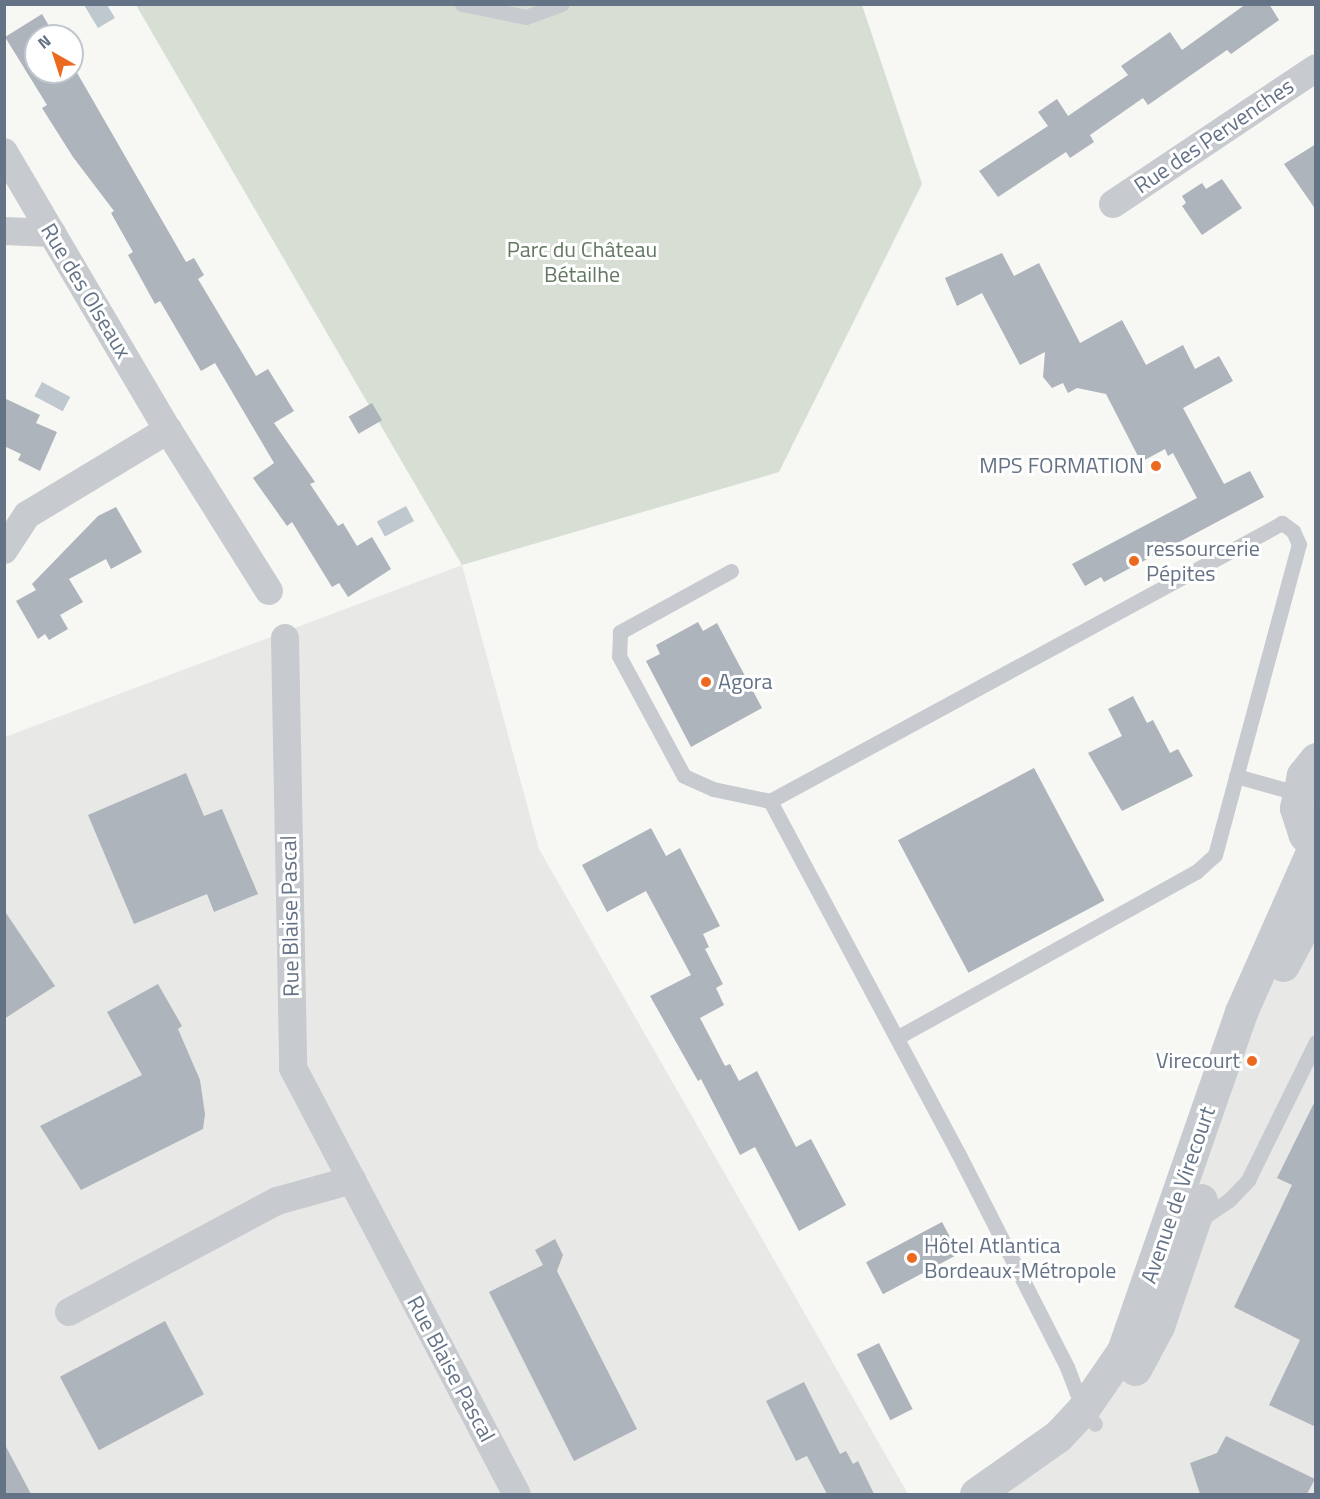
<!DOCTYPE html>
<html>
<head>
<meta charset="utf-8">
<style>
  body { margin:0 }
  #map { position:relative; width:1320px; height:1499px; overflow:hidden; background:#f7f7f4; font-family:"Titillium Web",sans-serif }
  div>[style] { position:absolute }
  .built>* { inset:0; background:#e8e8e7 }
  .green>* { inset:0; background:#d7dfd5 }
  .water>* { inset:0; background:#bec8ce; transform-origin:0 0 }
  .building>* { inset:0; background:#aeb4bb; transform-origin:0 0 }
  .service>* { height:15px; margin:-7.5px; padding:0 7.5px; transform-origin:7.5px; border-radius:7.5px; background:#c7cace }
  .minor>* { height:28px; margin:-14px; padding:0 14px; transform-origin:14px; border-radius:14px; background:#c7cace }
  .tertiary>* { height:33px; margin:-16.5px; padding:0 16.5px; transform-origin:16.5px; border-radius:16.5px; background:#c7cace }
  .dots>* { width:16px; height:16px; translate:-50% -50%; box-sizing:border-box; border:3px solid #fff; border-radius:50% }
  span { translate:-50% -50%; white-space:nowrap; text-align:center; line-height:1.15; -webkit-text-stroke:6px #fff; paint-order:stroke }
  .street-label { font-size:22px; color:#657387 }
  .park-label { font-size:22px; color:#627860 }
  .poi-label { font-size:22px; color:#657387 }
  .right { translate:-100% -50%; text-align:right }
  .left { translate:0 -50%; text-align:left }
  .frame { position:absolute; inset:0; border:6px solid #657387; pointer-events:none }
  .north { position:absolute; left:24px; top:24px; width:60px; height:60px; box-sizing:border-box; background:#fff; border:2px solid #c1c7cf; border-radius:50%; rotate:321deg; font-size:16px; font-weight:700; line-height:24px; text-align:center; color:#657387 }
  .north::after { content:''; display:block; margin:auto; width:21px; height:27px; background:#ec6a20; clip-path:polygon(50% 0,100% 100%,50% 72%,0 100%) }
</style>
</head>
<body>
<div id="map">
  <div class="built">
    <i style="clip-path:polygon(462px 565px,539px 849px,908px 1494px,5px 1494px,5px 737px)"></i>
    <i style="clip-path:polygon(1315px 792px,1315px 1494px,978px 1494px,1132px 1350px)"></i>
  </div>
  <div class="green">
    <i style="clip-path:polygon(136px 5px,862px 5px,922px 184px,779px 472px,462px 565px)"></i>
  </div>
  <div class="water">
    <i style="clip-path:polygon(84px 5px,107px 5px,115px 18px,98px 28px)"></i>
    <i style="left:42px;top:382px;width:32px;height:16px;rotate:28deg"></i>
    <i style="left:406px;top:506px;width:17px;height:33px;rotate:62deg"></i>
  </div>
  <div class="building">
    <i style="clip-path:polygon(1246px 4px,1269px 4px,1279px 20px,1231px 54px,1227px 50px,1148px 105px,1143px 98px,1090px 135px,1094px 142px,1070px 158px,1066px 152px,998px 197px,979px 171px,1048px 126px,1038px 112px,1057px 99px,1068px 116px,1128px 75px,1121px 66px,1170px 32px,1182px 50px)"></i>
    <i style="clip-path:polygon(42px 14px,55px 36px,36px 36px,36px 72px,72px 72px,72px 64px,186px 262px,194px 258px,204px 275px,198px 279px,256px 376px,268px 369px,294px 411px,274px 423px,315px 482px,310px 484px,338px 526px,343px 523px,357px 546px,372px 537px,391px 569px,348px 597px,339px 583px,332px 587px,292px 522px,287px 526px,253px 478px,274px 463px,215px 363px,201px 371px,160px 301px,155px 304px,128px 255px,133px 252px,111px 213px,114px 211px,73px 157px,42px 108px,47px 105px,5px 37px)"></i>
    <i style="clip-path:polygon(1316px 144px,1316px 210px,1284px 164px)"></i>
    <i style="clip-path:polygon(1222px 179px,1242px 208px,1202px 235px,1182px 206px,1186px 203px,1182px 196px,1202px 183px,1206px 189px)"></i>
    <i style="clip-path:polygon(1002px 253px,1014px 276px,1039px 263px,1080px 343px,1122px 320px,1146px 365px,1183px 345px,1195px 369px,1219px 356px,1233px 381px,1183px 408px,1224px 484px,1250px 471px,1264px 497px,1104px 582px,1101px 577px,1085px 586px,1072px 564px,1197px 498px,1173px 453px,1168px 456px,1165px 449px,1141px 462px,1106px 394px,1077px 388px,1068px 393px,1063px 383px,1052px 388px,1043px 377px,1045px 352px,1020px 365px,982px 293px,957px 306px,945px 278px)"></i>
    <i style="clip-path:polygon(4px 398px,40px 415px,36px 423px,57px 432px,40px 471px,18px 460px,21px 454px,4px 446px)"></i>
    <i style="left:372px;top:403px;width:20px;height:27px;rotate:60deg"></i>
    <i style="clip-path:polygon(116px 507px,142px 552px,111px 569px,106px 559px,69px 579px,83px 602px,60px 615px,68px 629px,49px 640px,45px 634px,38px 639px,16px 601px,36px 590px,32px 584px,98px 516px)"></i>
    <i style="clip-path:polygon(698px 622px,703px 631px,717px 623px,762px 708px,691px 747px,646px 661px,660px 654px,656px 645px)"></i>
    <i style="clip-path:polygon(1133px 696px,1147px 723px,1153px 720px,1170px 753px,1178px 749px,1193px 776px,1122px 811px,1088px 753px,1122px 736px,1108px 709px)"></i>
    <i style="left:1034px;top:768px;width:150px;height:154px;rotate:62deg"></i>
    <i style="clip-path:polygon(186px 773px,204px 816px,222px 809px,258px 894px,214px 912px,207px 894px,134px 924px,88px 815px)"></i>
    <i style="clip-path:polygon(651px 828px,666px 856px,680px 848px,720px 926px,703px 934px,709px 947px,705px 949px,723px 984px,716px 988px,724px 1005px,700px 1018px,725px 1066px,730px 1064px,739px 1081px,757px 1071px,796px 1147px,811px 1139px,846px 1205px,799px 1231px,755px 1147px,740px 1155px,701px 1079px,698px 1081px,650px 996px,691px 975px,646px 891px,607px 912px,582px 865px)"></i>
    <i style="clip-path:polygon(4px 910px,55px 986px,4px 1019px)"></i>
    <i style="clip-path:polygon(158px 984px,182px 1026px,178px 1029px,200px 1080px,205px 1114px,203px 1129px,81px 1190px,40px 1126px,142px 1075px,107px 1012px)"></i>
    <i style="clip-path:polygon(1316px 1099px,1316px 1427px,1269px 1405px,1300px 1340px,1234px 1307px,1292px 1185px,1277px 1178px)"></i>
    <i style="left:942px;top:1222px;width:36px;height:86px;rotate:62deg"></i>
    <i style="clip-path:polygon(555px 1239px,563px 1255px,557px 1271px,637px 1429px,574px 1461px,489px 1292px,543px 1265px,535px 1250px)"></i>
    <i style="left:165px;top:1321px;width:83px;height:119px;rotate:62deg"></i>
    <i style="left:879px;top:1343px;width:74px;height:25px;rotate:63deg"></i>
    <i style="clip-path:polygon(804px 1382px,840px 1454px,846px 1451px,853px 1464px,858px 1461px,874px 1494px,827px 1494px,807px 1456px,796px 1461px,766px 1401px)"></i>
    <i style="clip-path:polygon(1226px 1436px,1315px 1479px,1307px 1494px,1200px 1494px,1190px 1463px,1217px 1453px)"></i>
    <i style="clip-path:polygon(4px 1443px,31px 1494px,4px 1494px)"></i>
  </div>
  <div class="service">
    <i style="left:462px;top:4px;width:65px;rotate:11.5deg"></i>
    <i style="left:526px;top:17px;width:38px;rotate:-20deg"></i>
    <i style="left:731px;top:571px;width:127px;rotate:151.2deg"></i>
    <i style="left:620px;top:632px;width:24px;rotate:92deg"></i>
    <i style="left:619px;top:656px;width:136px;rotate:61.6deg"></i>
    <i style="left:684px;top:776px;width:32px;rotate:24deg"></i>
    <i style="left:713px;top:789px;width:58px;rotate:11.9deg"></i>
    <i style="left:1236px;top:776px;width:63px;rotate:15.6deg"></i>
    <i style="left:898px;top:1037px;width:341px;rotate:-29deg"></i>
    <i style="left:1196px;top:872px;width:25px;rotate:-42deg"></i>
    <i style="left:1215px;top:855px;width:322px;rotate:-74.9deg"></i>
    <i style="left:1299px;top:544px;width:14px;rotate:-115deg"></i>
    <i style="left:1293px;top:531px;width:14px;rotate:-144deg"></i>
    <i style="left:1282px;top:523px;width:583px;rotate:151.5deg"></i>
    <i style="left:770px;top:801px;width:399px;rotate:61.9deg"></i>
    <i style="left:958px;top:1153px;width:240px;rotate:63deg"></i>
    <i style="left:1067px;top:1367px;width:45px;rotate:69.1deg"></i>
    <i style="left:1083px;top:1409px;width:19px;rotate:51deg"></i>
    <i style="left:1198px;top:1221px;width:37px;rotate:-34deg"></i>
    <i style="left:1229px;top:1200px;width:28px;rotate:-46deg"></i>
    <i style="left:1248px;top:1180px;width:154px;rotate:-63.8deg"></i>
  </div>
  <div class="minor">
    <i style="left:4px;top:152px;width:323px;rotate:59.5deg"></i>
    <i style="left:168px;top:430px;width:190px;rotate:57.9deg"></i>
    <i style="left:1113px;top:204px;width:244px;rotate:-33.8deg"></i>
    <i style="left:4px;top:231px;width:48px;rotate:2.4deg"></i>
    <i style="left:4px;top:550px;width:42px;rotate:-56.7deg"></i>
    <i style="left:27px;top:515px;width:165px;rotate:-31.1deg"></i>
    <i style="left:285px;top:638px;width:430px;rotate:88.9deg"></i>
    <i style="left:293px;top:1068px;width:481px;rotate:62.3deg"></i>
    <i style="left:69px;top:1312px;width:236px;rotate:-28.1deg"></i>
    <i style="left:277px;top:1201px;width:78px;rotate:-15.6deg"></i>
  </div>
  <div class="tertiary">
    <i style="left:1316px;top:759px;width:21px;rotate:129deg"></i>
    <i style="left:1303px;top:775px;width:34px;rotate:102deg"></i>
    <i style="left:1296px;top:808px;width:28px;rotate:72deg"></i>
    <i style="left:1305px;top:835px;width:17px;rotate:50deg"></i>
    <i style="left:1283px;top:965px;width:70px;rotate:-62deg"></i>
    <i style="left:1135px;top:1369px;width:49px;rotate:-61.9deg"></i>
    <i style="left:1158px;top:1326px;width:133px;rotate:-71.2deg"></i>
    <i style="left:976px;top:1494px;width:100px;rotate:-35.3deg"></i>
    <i style="left:1058px;top:1436px;width:37px;rotate:-47deg"></i>
    <i style="left:1083px;top:1409px;width:70px;rotate:-55.4deg"></i>
    <i style="left:1123px;top:1351px;width:359px;rotate:-70.8deg"></i>
    <i style="left:1241px;top:1012px;width:180px;rotate:-66.1deg"></i>
  </div>
  <div class="dots">
    <i style="left:1156px;top:466px;background:#ec6a20"></i>
    <i style="left:1134px;top:561px;background:#ec6a20"></i>
    <i style="left:706px;top:682px;background:#ec6a20"></i>
    <i style="left:1252px;top:1061px;background:#ec6a20"></i>
    <i style="left:912px;top:1258px;background:#ec6a20"></i>
  </div>
  <div class="street-label">
    <span style="left:1214px;top:136px;rotate:-34deg">Rue des Pervenches</span>
    <span style="left:86px;top:291px;rotate:59deg">Rue des OIseaux</span>
    <span style="left:290px;top:916px;rotate:-91deg">Rue Blaise Pascal</span>
    <span style="left:1178px;top:1195px;rotate:-71deg">Avenue de Virecourt</span>
    <span style="left:451px;top:1369px;rotate:62deg">Rue Blaise Pascal</span>
  </div>
  <div class="park-label">
    <span style="left:582px;top:262px">Parc du Château<br>Bétailhe</span>
  </div>
  <div class="poi-label">
    <span class="right" style="left:1144px;top:466px">MPS FORMATION</span>
    <span class="left" style="left:1146px;top:561px">ressourcerie<br>Pépites</span>
    <span class="left" style="left:718px;top:682px">Agora</span>
    <span class="right" style="left:1240px;top:1061px">Virecourt</span>
    <span class="left" style="left:924px;top:1258px">Hôtel Atlantica<br>Bordeaux-Métropole</span>
  </div>
  <div class="frame"></div>
  <div class="north">N</div>
</div>
</body>
</html>
